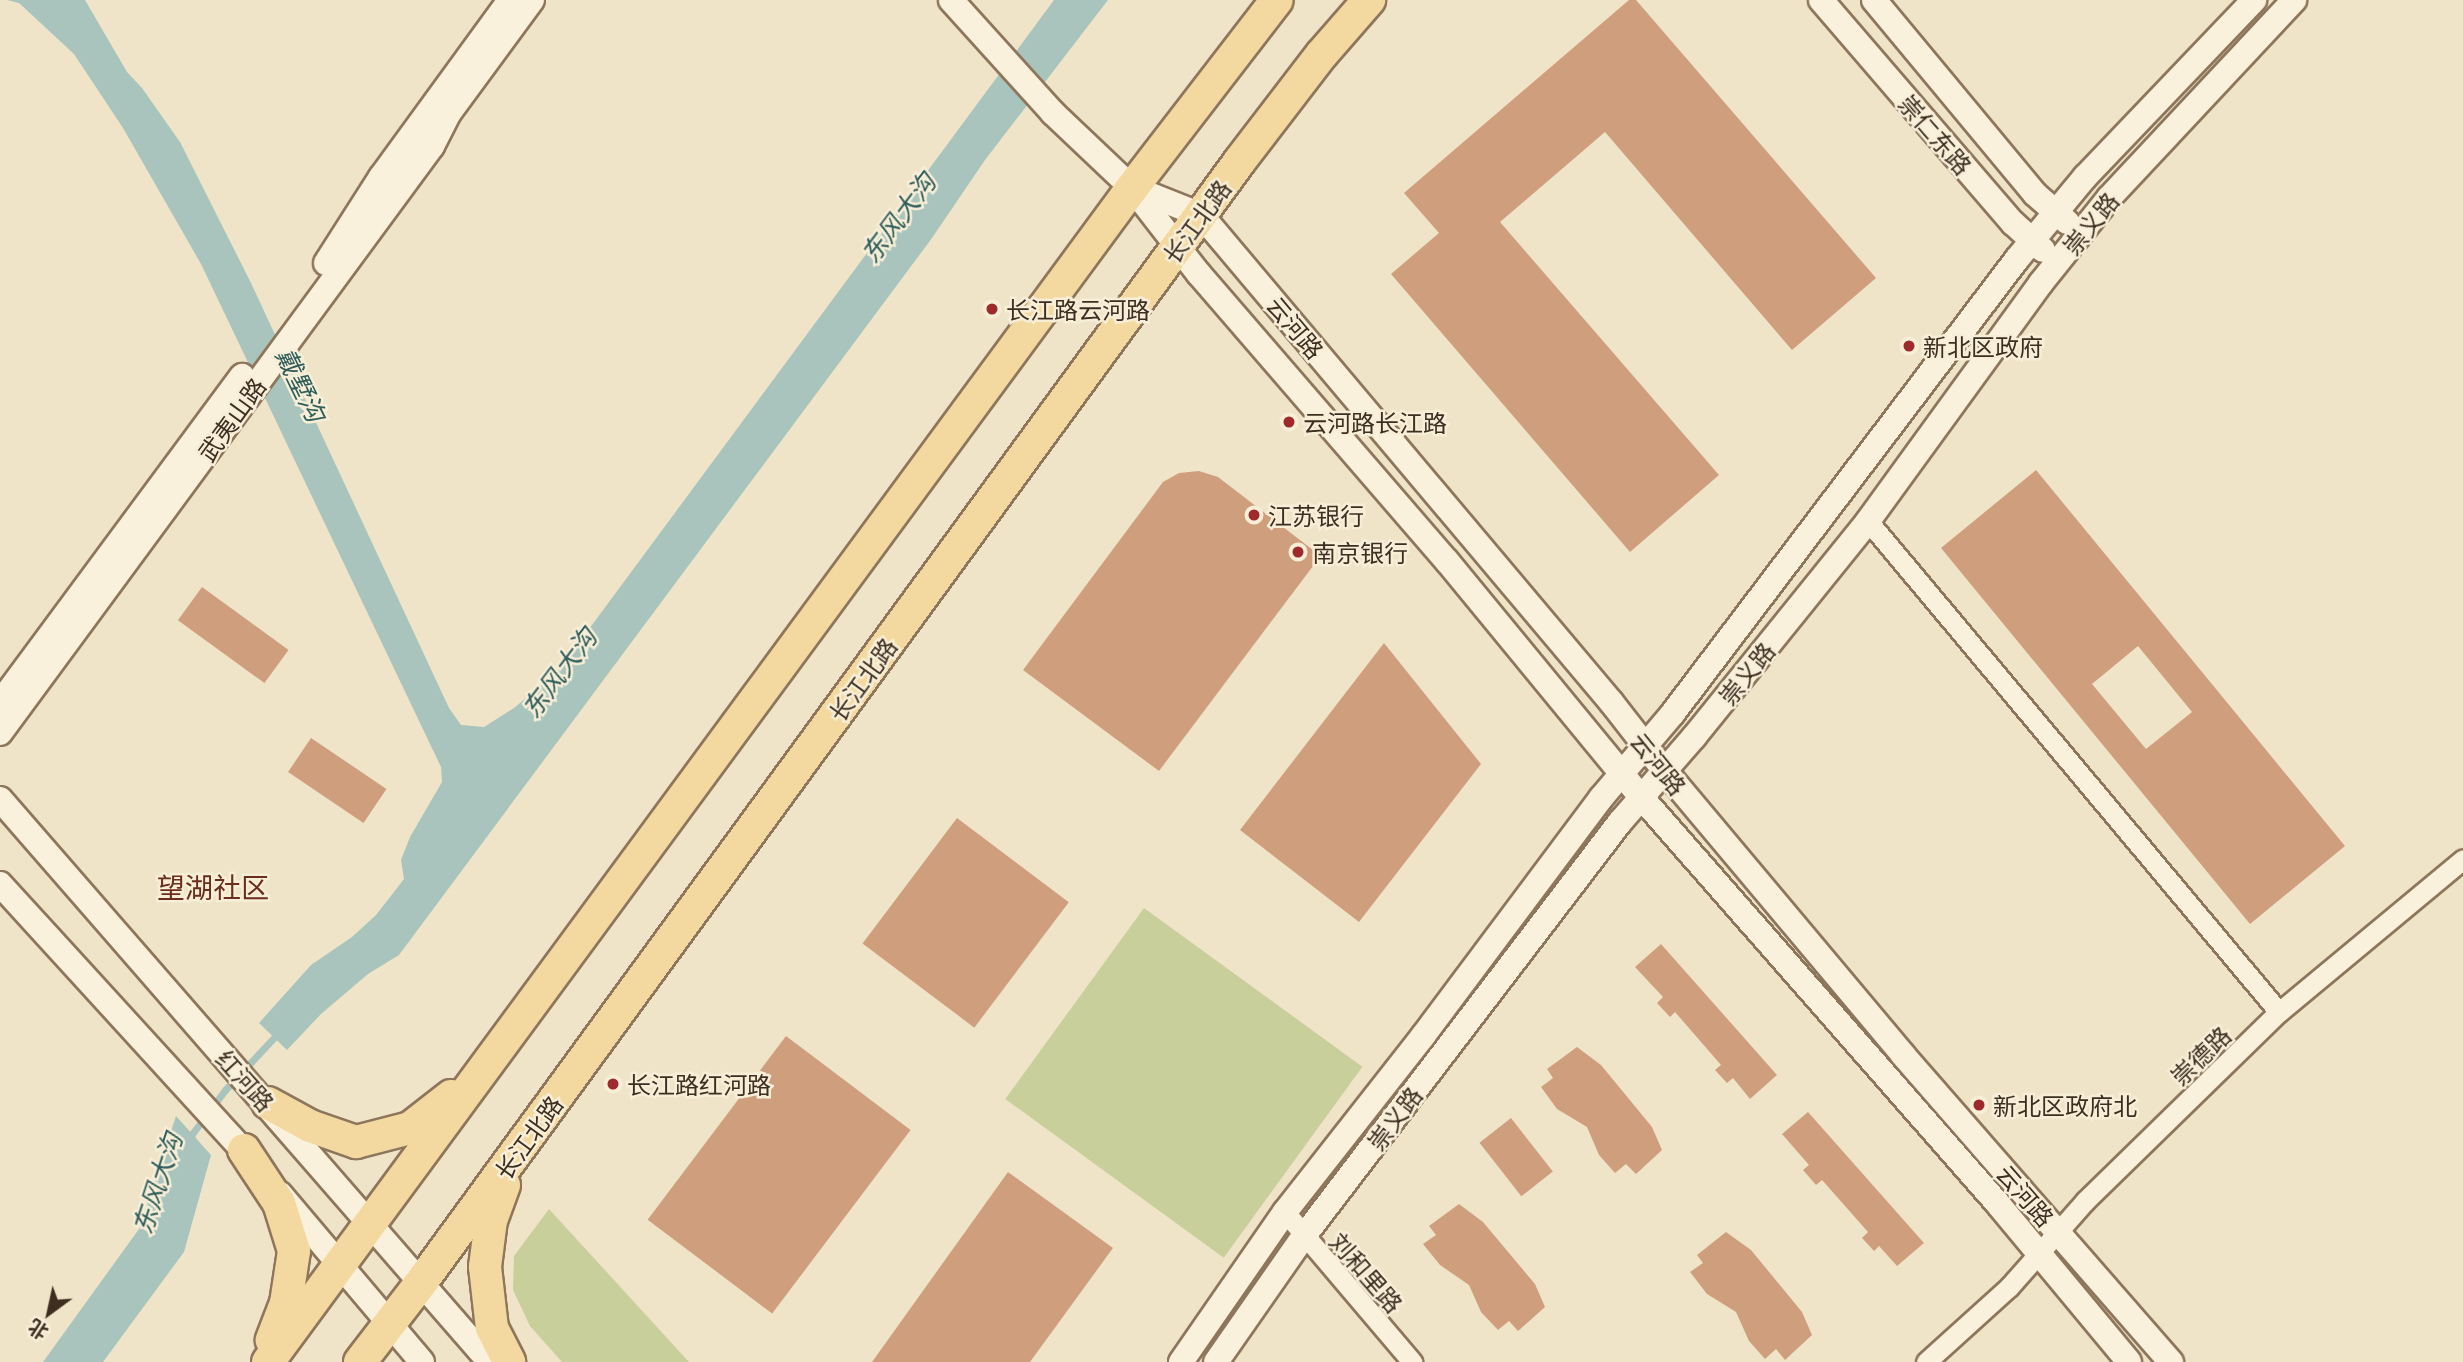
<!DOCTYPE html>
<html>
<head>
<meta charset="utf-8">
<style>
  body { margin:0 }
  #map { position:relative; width:2463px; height:1362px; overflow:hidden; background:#f0e4c8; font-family:Literata,"Noto Sans SC",serif }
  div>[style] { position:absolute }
  .green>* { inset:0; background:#c9cf9b; transform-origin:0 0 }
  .water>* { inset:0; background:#a9c4bc }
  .stream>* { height:7px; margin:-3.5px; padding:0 3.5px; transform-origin:3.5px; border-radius:3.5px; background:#a9c4bc }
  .building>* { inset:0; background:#cf9f7d; transform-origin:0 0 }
  .roads { filter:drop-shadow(2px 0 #8d765c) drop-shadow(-2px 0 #8d765c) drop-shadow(0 2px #8d765c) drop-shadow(0 -2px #8d765c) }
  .minor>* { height:19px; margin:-9.5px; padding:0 9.5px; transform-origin:9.5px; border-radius:9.5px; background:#faf1dc }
  .tertiary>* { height:24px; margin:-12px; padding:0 12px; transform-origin:12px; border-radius:12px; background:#faf1dc }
  .primary>* { height:32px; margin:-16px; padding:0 16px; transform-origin:16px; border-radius:16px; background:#f3d9a0 }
  .dots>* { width:19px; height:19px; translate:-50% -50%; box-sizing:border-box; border:4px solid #f7eed8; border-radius:50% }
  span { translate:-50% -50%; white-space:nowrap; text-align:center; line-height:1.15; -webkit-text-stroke:5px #f7eed8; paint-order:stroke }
  .street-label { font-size:24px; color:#3d2e20 }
  .poi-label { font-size:24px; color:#3d2e20 }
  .left { translate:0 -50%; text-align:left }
  .water-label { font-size:26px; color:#2f5d5a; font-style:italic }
  .quarter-label { font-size:28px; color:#6b2e1e }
  .north { position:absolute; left:14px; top:1278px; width:70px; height:70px; -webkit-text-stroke:5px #f7eed8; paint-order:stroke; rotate:213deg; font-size:19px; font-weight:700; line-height:28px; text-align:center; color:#3d2e20 }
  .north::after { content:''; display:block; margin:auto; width:24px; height:32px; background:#3d2e20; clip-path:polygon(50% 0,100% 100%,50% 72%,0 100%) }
</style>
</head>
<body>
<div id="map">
  <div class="green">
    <i style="left:1144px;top:908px;width:270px;height:236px;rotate:36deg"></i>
    <i style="clip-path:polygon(549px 1209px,689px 1362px,562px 1362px,530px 1326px,513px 1290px,514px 1256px)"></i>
  </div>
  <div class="water">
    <i style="clip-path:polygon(7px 0,85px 0,127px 72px,142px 88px,180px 142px,251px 283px,449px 708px,461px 725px,484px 727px,514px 708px,558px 671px,1054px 0,1108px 0,985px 160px,932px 238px,399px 955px,368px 974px,321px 1014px,287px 1050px,259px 1023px,311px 965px,352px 937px,376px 915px,404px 879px,401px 860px,410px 837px,442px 782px,441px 767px,201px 264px,123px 128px,74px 54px,19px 3px)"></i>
    <i style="clip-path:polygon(176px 1116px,211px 1155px,184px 1252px,103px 1362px,43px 1362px,139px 1229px)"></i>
  </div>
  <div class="stream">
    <i style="left:189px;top:1142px;width:9px;rotate:-69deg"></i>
    <i style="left:192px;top:1134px;width:55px;rotate:-53.1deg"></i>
    <i style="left:225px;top:1090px;width:82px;rotate:-47deg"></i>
  </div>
  <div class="building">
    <i style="clip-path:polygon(1629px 0,1636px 0,1876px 278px,1792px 350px,1605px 132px,1500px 222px,1719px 475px,1630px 552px,1391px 274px,1439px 233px,1404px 193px)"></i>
    <i style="clip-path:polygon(evenodd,2036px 470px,2345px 846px,2250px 924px,1941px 548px,2036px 470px,2138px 646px,2192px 712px,2146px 749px,2092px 684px,2138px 646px)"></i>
    <i style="clip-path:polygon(1199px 471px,1218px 477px,1313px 550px,1313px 566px,1159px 771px,1023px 670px,1163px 482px,1179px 473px)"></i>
    <i style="left:202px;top:587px;width:107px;height:41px;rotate:36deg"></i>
    <i style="clip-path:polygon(1384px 643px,1481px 764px,1359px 922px,1240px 830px)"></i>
    <i style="left:311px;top:738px;width:91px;height:41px;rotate:34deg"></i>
    <i style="left:957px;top:818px;width:140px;height:157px;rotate:37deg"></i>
    <i style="clip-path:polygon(1661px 944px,1777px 1075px,1750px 1099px,1733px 1078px,1727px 1083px,1715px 1070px,1721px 1065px,1675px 1012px,1670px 1017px,1657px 1003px,1663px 997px,1635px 967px)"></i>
    <i style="left:786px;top:1036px;width:156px;height:230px;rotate:37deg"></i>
    <i style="clip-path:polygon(1577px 1047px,1601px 1065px,1652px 1127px,1662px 1150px,1636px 1174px,1626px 1164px,1615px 1173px,1599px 1155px,1587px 1127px,1557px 1109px,1541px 1087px,1553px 1078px,1547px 1069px)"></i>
    <i style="clip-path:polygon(1808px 1112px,1924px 1243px,1897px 1266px,1879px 1246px,1874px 1251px,1862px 1238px,1868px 1232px,1822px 1180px,1816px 1185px,1803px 1170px,1809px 1165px,1782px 1134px)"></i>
    <i style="left:1511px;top:1118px;width:68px;height:40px;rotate:52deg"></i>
    <i style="clip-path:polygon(1008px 1172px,1113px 1248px,1030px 1362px,872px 1362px)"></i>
    <i style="clip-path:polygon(1459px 1204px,1483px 1222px,1535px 1284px,1545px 1307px,1518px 1331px,1509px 1321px,1498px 1330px,1481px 1312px,1469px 1285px,1440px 1265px,1423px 1244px,1436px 1235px,1429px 1226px)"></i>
    <i style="clip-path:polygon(1726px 1232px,1751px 1250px,1802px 1312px,1812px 1335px,1785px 1360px,1776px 1349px,1765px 1359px,1749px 1341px,1736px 1312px,1707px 1294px,1690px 1272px,1703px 1263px,1697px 1255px)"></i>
  </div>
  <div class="roads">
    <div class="minor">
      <i style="left:1868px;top:521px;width:640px;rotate:50.07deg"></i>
      <i style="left:1285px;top:1212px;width:197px;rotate:49.7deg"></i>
      <i style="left:1926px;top:1362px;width:112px;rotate:-42.1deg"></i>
      <i style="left:2009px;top:1287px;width:115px;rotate:-48.5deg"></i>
      <i style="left:2085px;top:1201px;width:271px;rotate:-44.3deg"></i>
      <i style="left:2279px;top:1012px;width:239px;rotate:-39.7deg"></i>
    </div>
    <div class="tertiary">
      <i style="left:951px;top:0;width:152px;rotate:47.9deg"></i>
      <i style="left:1053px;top:113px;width:109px;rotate:43.5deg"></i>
      <i style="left:1132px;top:188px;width:109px;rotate:52.1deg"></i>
      <i style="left:1199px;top:274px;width:379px;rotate:49.2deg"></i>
      <i style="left:1447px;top:561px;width:307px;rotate:50.6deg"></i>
      <i style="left:1642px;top:798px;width:540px;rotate:48.75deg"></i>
      <i style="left:1998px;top:1204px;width:205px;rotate:50.3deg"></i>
      <i style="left:1821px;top:0;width:294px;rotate:49.3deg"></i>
      <i style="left:2013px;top:223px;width:40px;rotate:42deg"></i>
      <i style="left:1874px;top:0;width:252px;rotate:50.3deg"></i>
      <i style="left:2035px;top:194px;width:43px;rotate:41.2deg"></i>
      <i style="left:1133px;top:188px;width:73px;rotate:21.7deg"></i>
      <i style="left:1201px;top:215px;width:638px;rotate:49.9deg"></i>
      <i style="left:1612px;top:703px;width:86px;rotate:52.1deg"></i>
      <i style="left:1665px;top:771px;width:371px;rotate:50deg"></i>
      <i style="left:1903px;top:1055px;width:408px;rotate:48.9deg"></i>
      <i style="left:326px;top:263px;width:102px;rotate:-57.4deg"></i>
      <i style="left:381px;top:177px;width:219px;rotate:-53.9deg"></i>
      <i style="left:0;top:703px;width:407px;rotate:-53.5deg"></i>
      <i style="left:0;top:733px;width:729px;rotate:-53.65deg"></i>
      <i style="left:432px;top:146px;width:37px;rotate:-63deg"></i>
      <i style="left:449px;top:113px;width:140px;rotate:-53.7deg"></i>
      <i style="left:0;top:799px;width:746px;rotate:48.97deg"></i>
      <i style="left:0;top:884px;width:378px;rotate:47.6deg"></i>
      <i style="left:280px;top:1194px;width:220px;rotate:49.8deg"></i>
      <i style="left:1181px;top:1362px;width:183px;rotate:-55.3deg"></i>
      <i style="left:1285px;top:1212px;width:224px;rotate:-51.9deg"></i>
      <i style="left:1423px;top:1036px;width:297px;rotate:-53.2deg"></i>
      <i style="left:1601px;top:798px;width:111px;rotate:-49.7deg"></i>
      <i style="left:1673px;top:713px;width:570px;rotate:-52.85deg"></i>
      <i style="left:2017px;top:259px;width:107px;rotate:-50.3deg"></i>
      <i style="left:2085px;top:177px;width:245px;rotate:-46.3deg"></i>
      <i style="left:1216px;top:1362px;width:154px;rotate:-55.1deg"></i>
      <i style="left:1304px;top:1236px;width:521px;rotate:-52.65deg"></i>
      <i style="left:1620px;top:822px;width:113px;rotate:-49deg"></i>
      <i style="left:1694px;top:737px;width:277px;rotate:-51.1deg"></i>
      <i style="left:1868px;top:521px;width:294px;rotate:-54deg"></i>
      <i style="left:2041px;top:283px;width:109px;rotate:-51.3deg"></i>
      <i style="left:2109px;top:198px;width:271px;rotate:-46.9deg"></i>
    </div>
    <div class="primary">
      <i style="left:268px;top:1103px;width:48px;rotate:28.7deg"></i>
      <i style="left:310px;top:1126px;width:49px;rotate:19.2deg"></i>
      <i style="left:356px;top:1142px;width:56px;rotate:-14.5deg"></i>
      <i style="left:410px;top:1128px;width:52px;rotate:-38deg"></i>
      <i style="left:244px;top:1150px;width:64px;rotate:56.6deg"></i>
      <i style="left:279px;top:1203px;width:50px;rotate:72.6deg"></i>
      <i style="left:294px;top:1251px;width:53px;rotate:98.7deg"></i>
      <i style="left:286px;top:1303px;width:40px;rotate:111deg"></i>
      <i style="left:504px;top:1185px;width:37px;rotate:110deg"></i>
      <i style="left:491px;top:1220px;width:47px;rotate:97.3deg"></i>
      <i style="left:485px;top:1267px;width:61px;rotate:83.5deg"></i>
      <i style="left:492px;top:1328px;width:38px;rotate:63deg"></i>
      <i style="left:268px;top:1362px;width:1458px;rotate:-53.65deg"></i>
      <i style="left:1132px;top:188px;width:237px;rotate:-52.4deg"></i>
      <i style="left:360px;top:1362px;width:98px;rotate:-52.4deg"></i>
      <i style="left:420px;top:1284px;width:1389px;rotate:-53.87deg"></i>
      <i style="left:1239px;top:162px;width:136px;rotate:-52.5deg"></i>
      <i style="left:1322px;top:54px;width:72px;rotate:-49deg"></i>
    </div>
  </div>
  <div class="dots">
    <i style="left:992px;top:309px;background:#9e2a2b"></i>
    <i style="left:1909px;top:346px;background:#9e2a2b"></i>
    <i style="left:1289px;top:422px;background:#9e2a2b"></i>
    <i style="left:1254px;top:515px;background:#9e2a2b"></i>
    <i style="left:1298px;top:552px;background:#9e2a2b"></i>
    <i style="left:613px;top:1084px;background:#9e2a2b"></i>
    <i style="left:1979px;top:1105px;background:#9e2a2b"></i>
  </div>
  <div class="street-label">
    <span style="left:1936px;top:134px;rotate:49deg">崇仁东路</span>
    <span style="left:1196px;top:221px;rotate:-54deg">长江北路</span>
    <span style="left:2090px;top:223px;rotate:-51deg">崇义路</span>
    <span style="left:1296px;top:327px;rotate:50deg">云河路</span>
    <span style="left:231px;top:419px;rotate:-54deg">武夷山路</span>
    <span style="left:1746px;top:673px;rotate:-51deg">崇义路</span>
    <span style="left:862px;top:679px;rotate:-54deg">长江北路</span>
    <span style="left:1659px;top:763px;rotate:51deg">云河路</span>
    <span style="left:2200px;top:1055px;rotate:-44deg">崇德路</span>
    <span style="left:246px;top:1080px;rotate:48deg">红河路</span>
    <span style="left:1394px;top:1118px;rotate:-53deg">崇义路</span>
    <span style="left:528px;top:1137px;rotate:-54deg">长江北路</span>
    <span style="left:2026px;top:1195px;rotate:49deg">云河路</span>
    <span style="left:1367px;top:1272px;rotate:49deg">刘和里路</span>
  </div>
  <div class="poi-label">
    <span class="left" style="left:1006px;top:309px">长江路云河路</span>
    <span class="left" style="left:1923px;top:346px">新北区政府</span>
    <span class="left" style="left:1303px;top:422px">云河路长江路</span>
    <span class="left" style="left:1268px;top:515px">江苏银行</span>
    <span class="left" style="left:1312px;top:552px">南京银行</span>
    <span class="left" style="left:627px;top:1084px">长江路红河路</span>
    <span class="left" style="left:1993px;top:1105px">新北区政府北</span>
  </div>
  <div class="water-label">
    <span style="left:897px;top:217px;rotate:-53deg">东风大沟</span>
    <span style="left:302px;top:384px;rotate:64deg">戴墅沟</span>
    <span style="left:558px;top:672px;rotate:-53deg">东风大沟</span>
    <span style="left:156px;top:1183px;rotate:-72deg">东风大沟</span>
  </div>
  <div class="quarter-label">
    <span style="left:213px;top:886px">望湖社区</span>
  </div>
  <div class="north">北</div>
</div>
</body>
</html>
